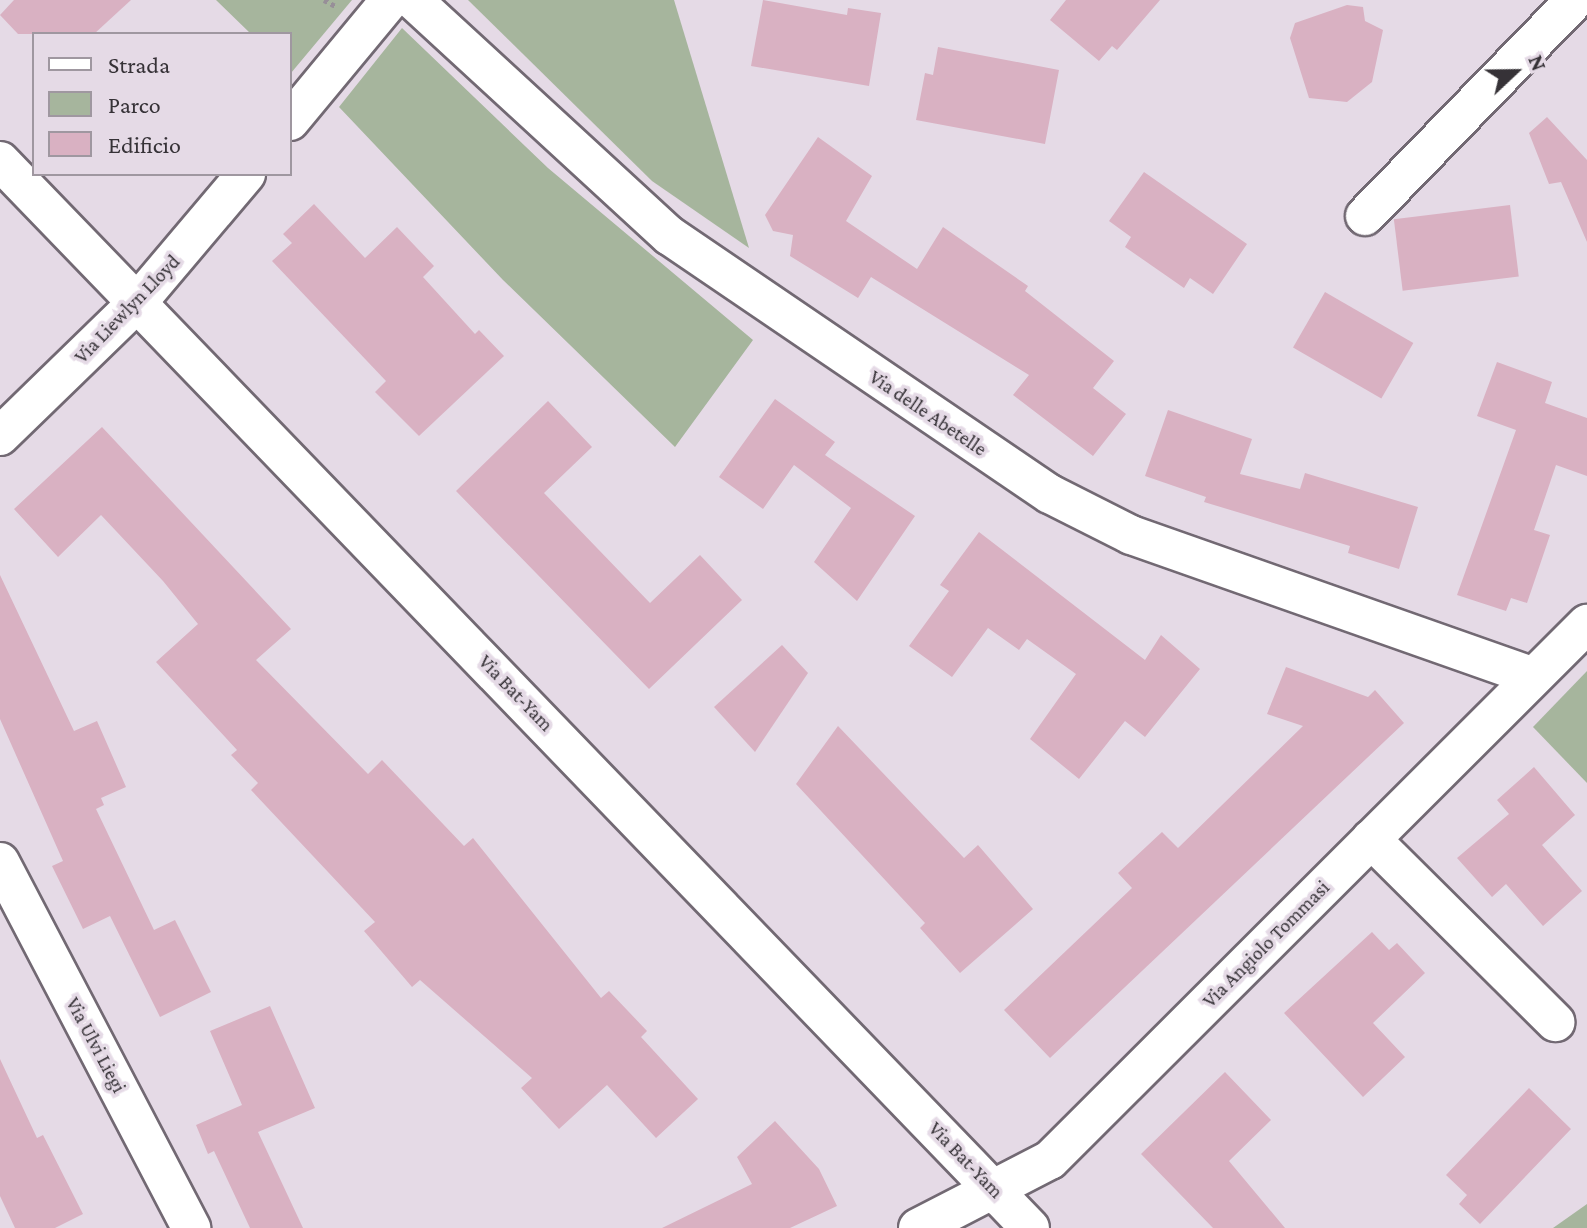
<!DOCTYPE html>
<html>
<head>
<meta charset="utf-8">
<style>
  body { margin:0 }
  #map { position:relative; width:1587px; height:1228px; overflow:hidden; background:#e5dae6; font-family:"Crimson Pro",serif }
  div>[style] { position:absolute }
  .green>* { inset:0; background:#a6b59d }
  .building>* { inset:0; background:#d9b1c2; transform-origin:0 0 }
  .path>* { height:5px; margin-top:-2.5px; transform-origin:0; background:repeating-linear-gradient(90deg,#978f98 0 4px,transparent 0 8px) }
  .roads { filter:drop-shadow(2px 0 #726973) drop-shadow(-2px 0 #726973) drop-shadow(0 2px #726973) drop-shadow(0 -2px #726973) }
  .minor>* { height:38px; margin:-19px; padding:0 19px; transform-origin:19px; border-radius:19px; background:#fff }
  span { translate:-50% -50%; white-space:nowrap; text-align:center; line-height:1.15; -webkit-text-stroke:7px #e5dae6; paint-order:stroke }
  .street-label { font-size:20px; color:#363237 }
  .legend { position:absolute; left:32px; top:32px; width:260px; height:144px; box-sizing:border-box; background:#e5dae6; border:2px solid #9f97a0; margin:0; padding:10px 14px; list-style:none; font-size:24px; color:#363237 }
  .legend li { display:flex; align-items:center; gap:16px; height:40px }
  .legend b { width:40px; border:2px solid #9f97a0 }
  .north { position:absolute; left:1475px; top:32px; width:80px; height:80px; -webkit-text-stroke:6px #e5dae6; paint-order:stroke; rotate:68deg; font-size:22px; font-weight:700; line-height:32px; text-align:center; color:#363237 }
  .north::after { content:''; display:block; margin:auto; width:28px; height:36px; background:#363237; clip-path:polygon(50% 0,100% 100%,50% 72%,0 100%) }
</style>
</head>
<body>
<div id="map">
  <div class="green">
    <i style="clip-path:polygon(216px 0,352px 0,291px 73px,290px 34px,251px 34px)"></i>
    <i style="clip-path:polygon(468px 0,674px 0,749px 248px,652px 181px)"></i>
    <i style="clip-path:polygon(402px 28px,548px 168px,753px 340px,675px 447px,503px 280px,339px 107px)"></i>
    <i style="clip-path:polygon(1587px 671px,1587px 783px,1533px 727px)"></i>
    <i style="clip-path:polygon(1587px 1204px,1587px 1228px,1553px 1228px)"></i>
  </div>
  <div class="building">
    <i style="clip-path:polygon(14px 0,131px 0,94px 34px,18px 34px,0 15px)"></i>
    <i style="clip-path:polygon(763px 0,847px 15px,848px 8px,881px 13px,869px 86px,751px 66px)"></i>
    <i style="clip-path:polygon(1066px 0,1160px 0,1117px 50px,1112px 46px,1099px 61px,1050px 20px)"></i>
    <i style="clip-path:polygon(1347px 5px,1363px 7px,1365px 21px,1383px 30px,1372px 82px,1347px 102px,1309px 98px,1290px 38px,1295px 23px)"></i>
    <i style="clip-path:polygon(938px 47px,1059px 70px,1045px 144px,916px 120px,925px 73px,933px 75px)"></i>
    <i style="clip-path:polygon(1547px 117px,1587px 160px,1587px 242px,1561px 182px,1549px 184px,1529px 133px)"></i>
    <i style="clip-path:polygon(818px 137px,872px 176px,846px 221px,917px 269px,943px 227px,1028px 286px,1025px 291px,1114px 361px,1093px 388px,1126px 414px,1093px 456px,1013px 395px,1029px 375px,871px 277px,858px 298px,790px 256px,793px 235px,773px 231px,765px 215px)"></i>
    <i style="clip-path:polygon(1144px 172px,1247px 244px,1213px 294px,1190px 278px,1184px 288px,1125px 247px,1131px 237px,1109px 221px)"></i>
    <i style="clip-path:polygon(314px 204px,365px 258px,397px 227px,434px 266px,423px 277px,475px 334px,479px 330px,504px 356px,419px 436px,375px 392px,386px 381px,272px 261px,292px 243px,283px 234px)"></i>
    <i style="left:1510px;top:205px;width:72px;height:117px;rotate:83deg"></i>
    <i style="left:1325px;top:292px;width:102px;height:64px;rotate:30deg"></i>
    <i style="clip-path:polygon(1497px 362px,1552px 382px,1545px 403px,1587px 418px,1587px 476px,1556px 465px,1534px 530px,1550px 535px,1527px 603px,1511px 598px,1506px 611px,1457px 595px,1516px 430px,1477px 416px)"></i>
    <i style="clip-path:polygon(775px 399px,835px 442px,825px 455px,915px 516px,857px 601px,814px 562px,851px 508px,794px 465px,763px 509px,719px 477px)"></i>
    <i style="clip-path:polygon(548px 401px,592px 447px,544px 493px,650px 603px,700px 555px,742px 600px,649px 689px,456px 491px)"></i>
    <i style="clip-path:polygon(1168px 410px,1252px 439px,1240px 474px,1300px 489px,1305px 473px,1418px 507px,1399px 569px,1348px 553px,1350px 546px,1204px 502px,1206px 497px,1145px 476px)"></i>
    <i style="clip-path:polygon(102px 427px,291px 629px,256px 660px,368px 774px,382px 760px,464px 846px,473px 838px,601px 998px,609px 991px,647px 1031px,641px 1037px,698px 1099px,656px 1138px,607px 1085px,559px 1129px,521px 1088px,532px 1078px,420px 980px,412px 987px,364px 931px,375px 922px,251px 790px,258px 783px,231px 755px,237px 750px,156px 662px,198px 624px,163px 581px,101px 515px,58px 557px,14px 509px)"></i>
    <i style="clip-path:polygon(979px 532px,1145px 660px,1161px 635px,1200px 669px,1145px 737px,1125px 721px,1079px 779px,1030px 739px,1076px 674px,1027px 639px,1019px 650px,988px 628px,952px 677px,909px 646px,949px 591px,940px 585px)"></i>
    <i style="clip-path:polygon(0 575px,74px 731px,97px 721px,126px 787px,101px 798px,104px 805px,96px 809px,154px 930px,175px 920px,211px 992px,160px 1017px,110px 916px,83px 929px,52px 866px,63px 861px,0 719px)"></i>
    <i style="clip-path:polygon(782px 645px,808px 673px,755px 752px,714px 707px)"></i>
    <i style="clip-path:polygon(1286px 667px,1368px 697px,1375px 690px,1404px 723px,1050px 1058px,1004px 1010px,1132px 888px,1118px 873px,1162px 832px,1178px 848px,1303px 726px,1267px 714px)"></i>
    <i style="clip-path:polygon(838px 726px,964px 858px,978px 845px,1033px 909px,960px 973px,920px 928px,925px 923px,796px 784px)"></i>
    <i style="clip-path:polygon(1534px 767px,1575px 815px,1542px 845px,1582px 891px,1543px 926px,1506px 884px,1492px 897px,1457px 858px,1509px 814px,1497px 800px)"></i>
    <i style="clip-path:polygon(1372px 932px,1389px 950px,1397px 943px,1425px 973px,1373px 1023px,1405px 1057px,1363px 1097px,1284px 1013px)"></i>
    <i style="clip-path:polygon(270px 1006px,315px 1108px,258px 1132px,303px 1228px,250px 1228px,214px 1151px,208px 1154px,196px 1125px,242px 1105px,210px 1031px)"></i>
    <i style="clip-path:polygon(0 1059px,37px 1138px,43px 1135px,83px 1214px,55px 1228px,15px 1228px,0 1196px)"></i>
    <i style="clip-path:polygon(1225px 1072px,1271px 1120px,1229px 1161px,1285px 1228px,1213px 1228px,1141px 1154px)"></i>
    <i style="clip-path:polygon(1529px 1088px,1571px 1129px,1480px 1224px,1459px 1204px,1467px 1195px,1446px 1175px)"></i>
    <i style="clip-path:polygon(775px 1121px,819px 1169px,837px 1206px,790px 1228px,662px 1228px,752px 1184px,737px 1157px)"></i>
  </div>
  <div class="path">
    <i style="left:324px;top:0;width:15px;rotate:28deg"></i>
  </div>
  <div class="roads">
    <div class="minor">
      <i style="left:413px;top:0;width:349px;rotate:42.6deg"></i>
      <i style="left:670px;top:236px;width:459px;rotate:34.2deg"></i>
      <i style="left:1050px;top:494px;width:91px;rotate:26.8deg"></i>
      <i style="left:1131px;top:535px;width:424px;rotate:19.4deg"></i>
      <i style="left:290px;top:121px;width:157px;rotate:-50.4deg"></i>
      <i style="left:0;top:161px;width:1483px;rotate:46.01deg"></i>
      <i style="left:1365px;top:216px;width:301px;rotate:-45.8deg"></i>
      <i style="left:0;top:436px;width:191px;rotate:-44.2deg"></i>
      <i style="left:137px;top:303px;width:169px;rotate:-49.8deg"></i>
      <i style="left:1371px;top:839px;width:260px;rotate:44.8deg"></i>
      <i style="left:0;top:862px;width:413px;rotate:62.4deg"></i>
      <i style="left:918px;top:1228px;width:148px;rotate:-27.3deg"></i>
      <i style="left:1050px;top:1160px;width:759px;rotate:-44.95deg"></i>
    </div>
  </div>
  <div class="street-label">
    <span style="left:127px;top:309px;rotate:-46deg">Via Liewlyn Lloyd</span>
    <span style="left:928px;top:413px;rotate:34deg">Via delle Abetelle</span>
    <span style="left:516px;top:693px;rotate:46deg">Via Bat-Yam</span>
    <span style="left:1266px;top:944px;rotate:-45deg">Via Angiolo Tommasi</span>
    <span style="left:96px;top:1045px;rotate:62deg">Via Ulvi Liegi</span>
    <span style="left:966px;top:1160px;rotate:46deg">Via Bat-Yam</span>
  </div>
  <ul class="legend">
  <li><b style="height:10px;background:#fff"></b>Strada</li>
  <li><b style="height:22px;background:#a6b59d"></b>Parco</li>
  <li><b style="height:22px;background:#d9b1c2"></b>Edificio</li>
  </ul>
  <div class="north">N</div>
</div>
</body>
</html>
